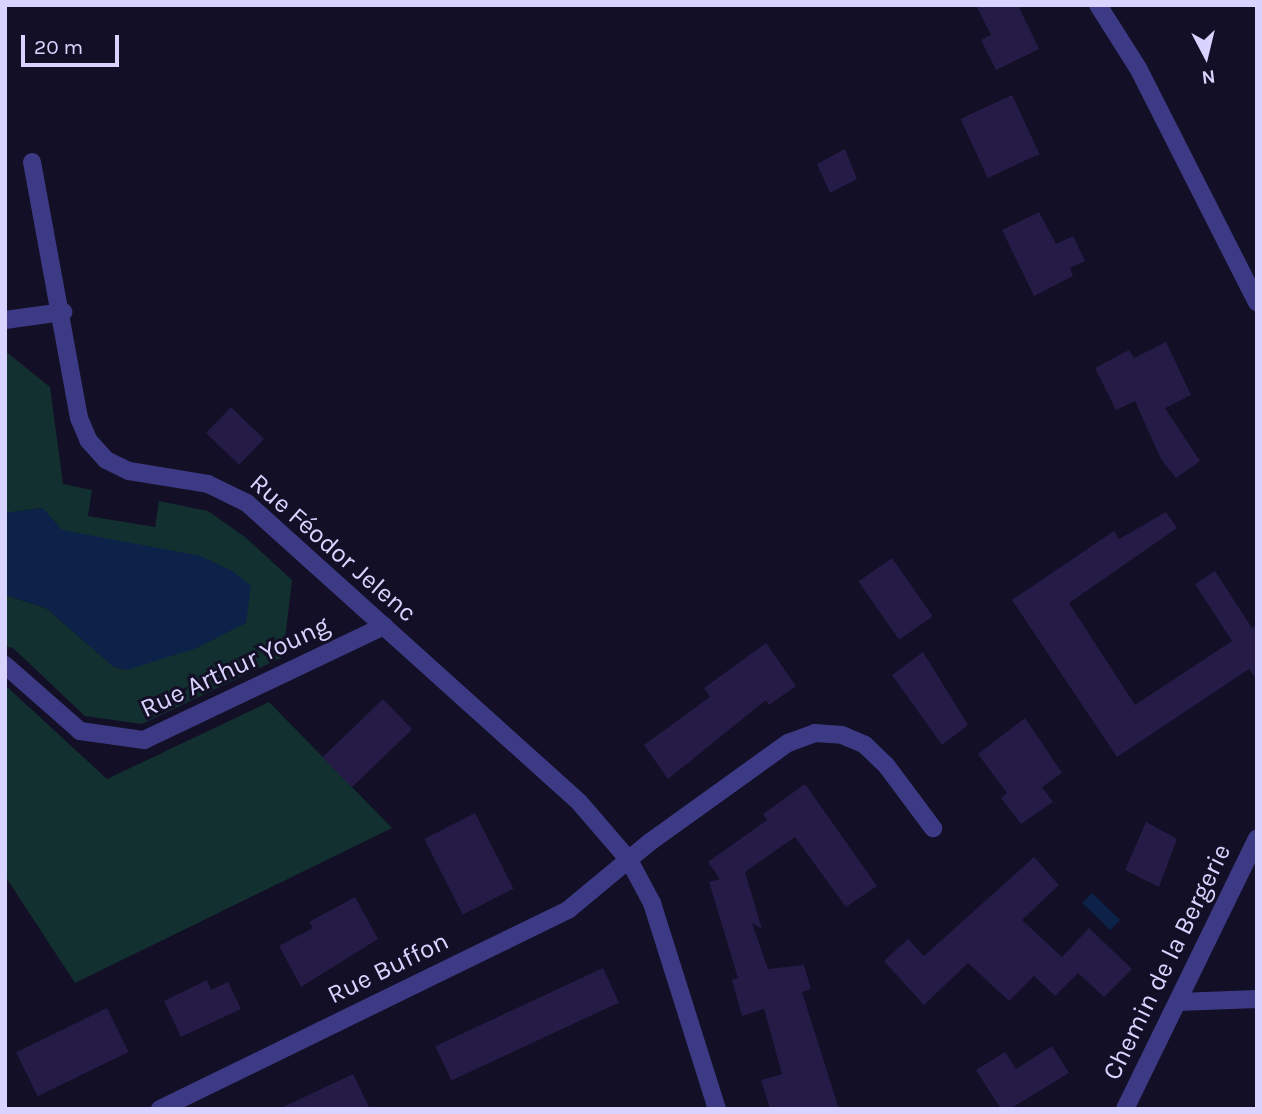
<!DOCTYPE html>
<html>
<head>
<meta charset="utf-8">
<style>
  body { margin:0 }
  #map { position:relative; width:1262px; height:1114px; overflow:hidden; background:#130f26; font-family:Karla,sans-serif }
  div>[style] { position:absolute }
  .green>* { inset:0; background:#12302f }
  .water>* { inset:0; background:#0c2248; transform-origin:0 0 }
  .building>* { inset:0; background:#241b47; transform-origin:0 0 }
  .minor>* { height:18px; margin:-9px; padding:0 9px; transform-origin:9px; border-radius:9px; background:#3d3a85 }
  .tertiary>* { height:18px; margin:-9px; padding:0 9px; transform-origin:9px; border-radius:9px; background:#3d3a85 }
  span { translate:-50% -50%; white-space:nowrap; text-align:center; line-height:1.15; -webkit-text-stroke:6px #130f26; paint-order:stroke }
  .street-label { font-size:26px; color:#d9d4ff }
  .frame { position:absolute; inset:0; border:7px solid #d9d4ff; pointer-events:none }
  .north { position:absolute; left:1171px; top:21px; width:70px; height:70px; -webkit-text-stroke:5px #130f26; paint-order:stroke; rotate:173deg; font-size:19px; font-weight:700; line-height:28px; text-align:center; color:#d9d4ff }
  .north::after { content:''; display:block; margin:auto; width:24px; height:32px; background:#d9d4ff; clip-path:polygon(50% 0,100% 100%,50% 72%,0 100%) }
  .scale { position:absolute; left:21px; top:35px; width:98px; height:32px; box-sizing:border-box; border:4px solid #d9d4ff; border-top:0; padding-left:9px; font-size:21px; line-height:24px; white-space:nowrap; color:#d9d4ff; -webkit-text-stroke:5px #130f26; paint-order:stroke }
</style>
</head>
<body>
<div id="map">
  <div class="green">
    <i style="clip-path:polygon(5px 351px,50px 387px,63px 484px,92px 490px,88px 516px,155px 527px,159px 501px,208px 511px,245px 537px,292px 580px,283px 657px,142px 724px,85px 716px,13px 648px,5px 646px,5px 595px,46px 608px,114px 667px,127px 670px,112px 542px,62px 530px,42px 508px,5px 513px)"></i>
    <i style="clip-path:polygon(5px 685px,107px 779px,269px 702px,392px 828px,75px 983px,5px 876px)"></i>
  </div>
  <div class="water">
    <i style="clip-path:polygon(43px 508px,62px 530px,201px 556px,234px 572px,251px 586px,246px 623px,197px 648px,127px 670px,114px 667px,46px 608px,5px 595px,5px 513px)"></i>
    <i style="left:1092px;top:893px;width:39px;height:14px;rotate:44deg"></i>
  </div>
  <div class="building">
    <i style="clip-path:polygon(976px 5px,1018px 5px,1039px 49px,996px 70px,981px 40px,991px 35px)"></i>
    <i style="left:1012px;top:95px;width:65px;height:57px;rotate:65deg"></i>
    <i style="clip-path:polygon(845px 149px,857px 179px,830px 193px,817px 164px)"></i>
    <i style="clip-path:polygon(1039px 212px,1056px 244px,1073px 236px,1085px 261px,1070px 268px,1073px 276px,1034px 296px,1002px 230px)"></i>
    <i style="clip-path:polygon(1166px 342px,1191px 395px,1165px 408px,1200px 461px,1176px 478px,1161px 459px,1135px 401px,1116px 410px,1095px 368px,1129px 350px,1134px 358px)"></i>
    <i style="left:231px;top:407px;width:46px;height:36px;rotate:44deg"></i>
    <i style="clip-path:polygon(1166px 512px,1177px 528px,1069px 603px,1135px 705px,1232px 641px,1195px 584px,1215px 571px,1252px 628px,1257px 625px,1257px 680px,1249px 669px,1117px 757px,1012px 600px,1114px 531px,1119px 539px)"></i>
    <i style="left:892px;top:558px;width:71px;height:41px;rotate:55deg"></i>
    <i style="clip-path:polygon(766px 643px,796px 686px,769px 705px,766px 700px,668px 779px,644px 745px,710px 697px,704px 688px)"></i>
    <i style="clip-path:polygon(923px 652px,968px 725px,942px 745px,892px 675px)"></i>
    <i style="left:383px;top:699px;width:42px;height:84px;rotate:46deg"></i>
    <i style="clip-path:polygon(1025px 718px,1062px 773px,1042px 787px,1053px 802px,1021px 824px,1001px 798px,1007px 793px,978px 754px)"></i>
    <i style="clip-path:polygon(805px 784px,877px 886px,846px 907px,795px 837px,745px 872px,762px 929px,752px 923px,768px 969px,804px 965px,811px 989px,802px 992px,839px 1109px,770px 1109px,761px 1080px,782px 1074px,764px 1009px,742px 1016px,732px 980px,738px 978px,709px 882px,720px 879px,708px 862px,767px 820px,763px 814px)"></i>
    <i style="left:475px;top:813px;width:85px;height:57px;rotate:63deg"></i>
    <i style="clip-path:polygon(1146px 822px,1177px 839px,1159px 887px,1125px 870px)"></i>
    <i style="clip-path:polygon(1034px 857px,1059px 885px,1022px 920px,1062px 957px,1089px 928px,1132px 969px,1104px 997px,1078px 973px,1055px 996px,1034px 976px,1009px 1001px,968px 963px,924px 1005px,884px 961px,908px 939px,924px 956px)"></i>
    <i style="clip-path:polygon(355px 897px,378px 939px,301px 987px,279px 946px,313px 928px,309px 922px)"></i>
    <i style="left:603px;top:968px;width:38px;height:185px;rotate:65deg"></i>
    <i style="clip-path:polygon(207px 980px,211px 990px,228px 982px,241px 1009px,181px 1037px,164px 1001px)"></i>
    <i style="left:107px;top:1008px;width:49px;height:101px;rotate:64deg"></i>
    <i style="clip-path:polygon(1052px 1046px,1069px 1073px,1010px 1109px,1001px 1109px,976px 1070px,1005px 1052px,1016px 1069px)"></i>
    <i style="clip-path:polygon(353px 1074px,370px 1109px,279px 1109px)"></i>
  </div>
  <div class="minor">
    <i style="left:32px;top:162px;width:260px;rotate:79.6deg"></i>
    <i style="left:79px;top:418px;width:25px;rotate:67deg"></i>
    <i style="left:89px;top:441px;width:25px;rotate:48deg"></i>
    <i style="left:106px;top:460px;width:25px;rotate:26deg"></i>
    <i style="left:129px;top:471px;width:80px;rotate:9.3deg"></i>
    <i style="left:208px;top:484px;width:43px;rotate:26deg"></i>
    <i style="left:247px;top:503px;width:447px;rotate:42deg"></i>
    <i style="left:579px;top:802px;width:77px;rotate:49.2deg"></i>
    <i style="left:629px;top:860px;width:49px;rotate:61.9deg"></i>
    <i style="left:652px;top:903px;width:216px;rotate:72.5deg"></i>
    <i style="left:5px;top:320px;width:59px;rotate:-7.9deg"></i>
    <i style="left:5px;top:665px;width:100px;rotate:41.3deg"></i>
    <i style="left:80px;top:731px;width:65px;rotate:8deg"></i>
    <i style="left:144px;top:740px;width:266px;rotate:-25.4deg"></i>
    <i style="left:1178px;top:1002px;width:79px;rotate:-2.2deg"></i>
    <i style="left:160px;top:1109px;width:454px;rotate:-26deg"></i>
    <i style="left:568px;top:910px;width:107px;rotate:-39.7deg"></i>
    <i style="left:650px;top:842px;width:170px;rotate:-35.7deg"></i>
    <i style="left:788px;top:743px;width:29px;rotate:-20deg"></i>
    <i style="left:815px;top:733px;width:27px;rotate:4deg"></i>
    <i style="left:842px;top:735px;width:25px;rotate:23deg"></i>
    <i style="left:865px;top:745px;width:29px;rotate:44deg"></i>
    <i style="left:886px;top:765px;width:79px;rotate:53.3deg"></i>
    <i style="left:1125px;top:1109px;width:301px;rotate:-64deg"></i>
  </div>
  <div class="tertiary">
    <i style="left:1098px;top:5px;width:75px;rotate:57.6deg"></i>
    <i style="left:1138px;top:68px;width:263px;rotate:63.1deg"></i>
  </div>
  <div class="street-label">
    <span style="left:333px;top:548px;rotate:41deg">Rue Féodor Jelenc</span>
    <span style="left:235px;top:667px;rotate:-25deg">Rue Arthur Young</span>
    <span style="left:1167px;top:962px;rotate:-64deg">Chemin de la Bergerie</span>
    <span style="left:388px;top:968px;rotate:-26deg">Rue Buffon</span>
  </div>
  <div class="frame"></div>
  <div class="north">N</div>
  <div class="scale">20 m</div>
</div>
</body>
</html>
